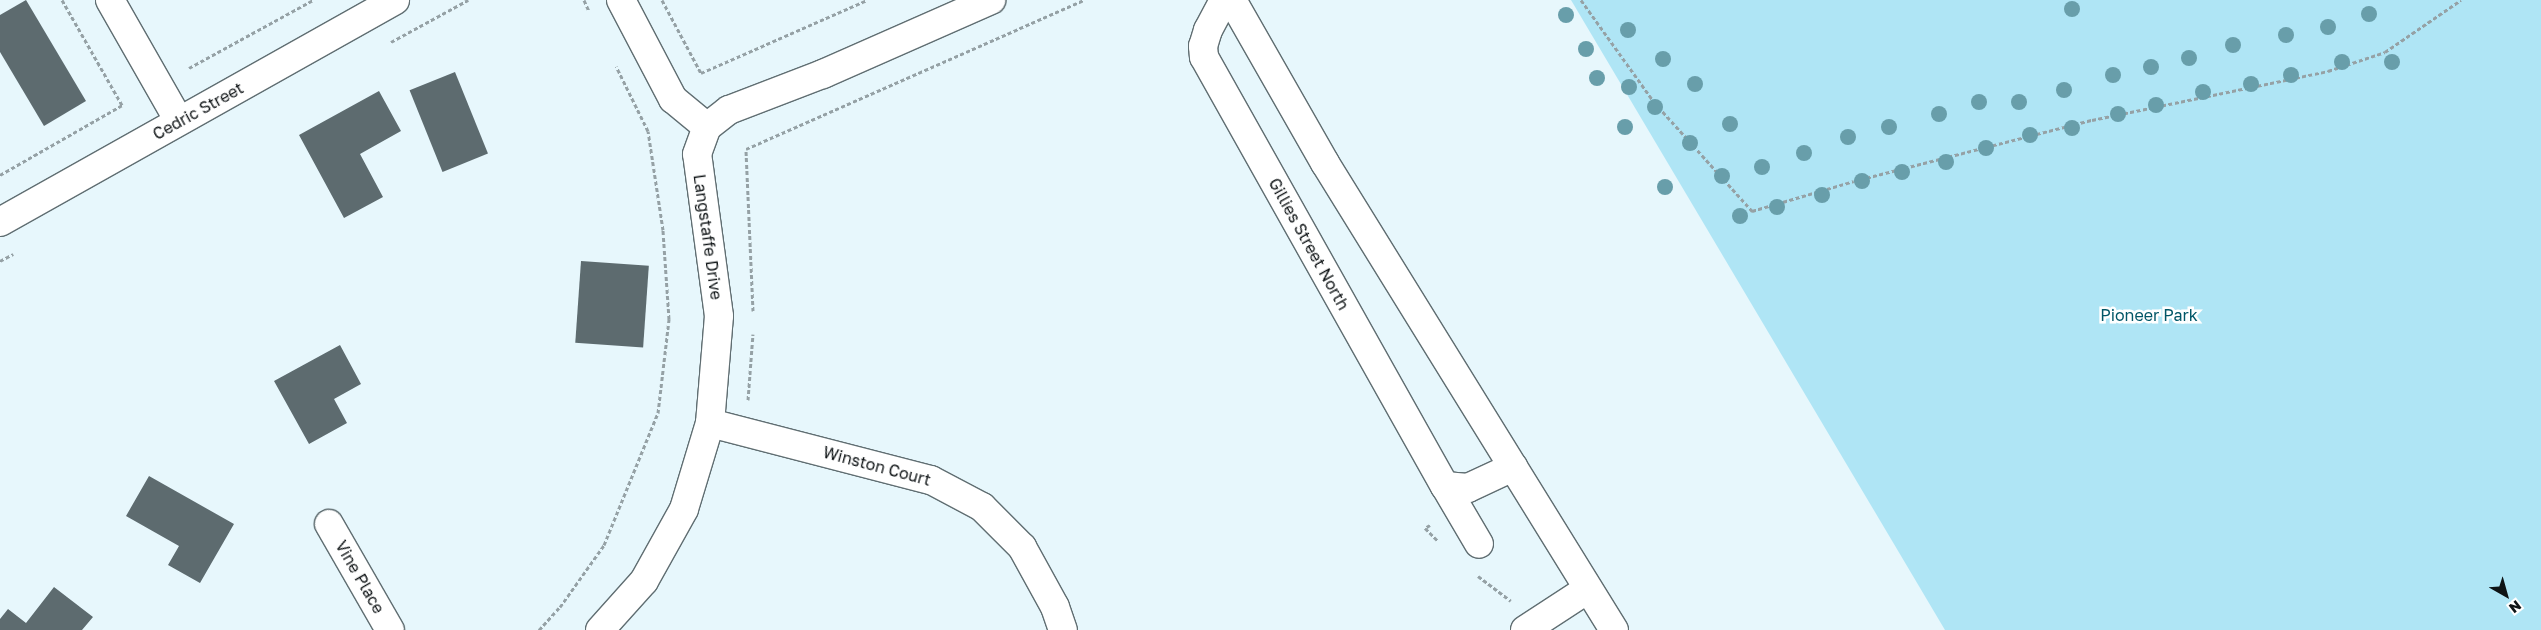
<!DOCTYPE html>
<html>
<head>
<meta charset="utf-8">
<style>
  body { margin:0 }
  #map { position:relative; width:2541px; height:630px; overflow:hidden; background:#e7f7fc; font-family:"Golos Text",sans-serif }
  div>[style] { position:absolute }
  .green>* { inset:0; background:#afe5f5 }
  .building>* { inset:0; background:#5d6b6f; transform-origin:0 0 }
  .path>* { height:3px; margin-top:-1.5px; transform-origin:0; background:repeating-linear-gradient(90deg,#95a1a5 0 4px,transparent 0 6.5px) }
  .roads { filter:drop-shadow(1px 0 #606e72) drop-shadow(-1px 0 #606e72) drop-shadow(0 1px #606e72) drop-shadow(0 -1px #606e72) }
  .minor>* { height:28px; margin:-14px; padding:0 14px; transform-origin:14px; border-radius:14px; background:#fff }
  .tertiary>* { height:28px; margin:-14px; padding:0 14px; transform-origin:14px; border-radius:14px; background:#fff }
  .secondary>* { height:28px; margin:-14px; padding:0 14px; transform-origin:14px; border-radius:14px; background:#fff }
  .trees>* { width:16px; height:16px; margin:-8px; border-radius:50%; background:#689eaa }
  span { translate:-50% -50%; white-space:nowrap; text-align:center; line-height:1.15; -webkit-text-stroke:5px #fff; paint-order:stroke }
  .street-label { font-size:16px; color:#0e1315 }
  .park-label { font-size:16px; color:#005667 }
  .north { position:absolute; left:2481px; top:570px; width:50px; height:50px; -webkit-text-stroke:4px #fff; paint-order:stroke; rotate:142deg; font-size:14px; font-weight:700; line-height:20px; text-align:center; color:#0e1315 }
  .north::after { content:''; display:block; margin:auto; width:18px; height:22px; background:#0e1315; clip-path:polygon(50% 0,100% 100%,50% 72%,0 100%) }
</style>
</head>
<body>
<div id="map">
  <div class="green">
    <i style="clip-path:polygon(1571px 0,2541px 0,2541px 630px,1945px 630px)"></i>
  </div>
  <div class="building">
    <i style="clip-path:polygon(26px 0,86px 101px,44px 126px,0 52px,0 15px)"></i>
    <i style="left:455px;top:72px;width:88px;height:49px;rotate:68deg"></i>
    <i style="clip-path:polygon(379px 91px,401px 131px,360px 154px,383px 197px,344px 218px,299px 135px)"></i>
    <i style="left:581px;top:261px;width:68px;height:82px;rotate:4deg"></i>
    <i style="clip-path:polygon(340px 345px,361px 384px,334px 399px,347px 423px,309px 444px,274px 381px)"></i>
    <i style="clip-path:polygon(149px 476px,234px 524px,200px 583px,168px 565px,179px 546px,126px 516px)"></i>
    <i style="clip-path:polygon(54px 587px,93px 617px,82px 630px,0 630px,0 619px,8px 609px,26px 623px)"></i>
  </div>
  <div class="path">
    <i style="left:584px;top:0;width:12px;rotate:66deg"></i>
    <i style="left:662px;top:0;width:83px;rotate:61.9deg"></i>
    <i style="left:701px;top:73px;width:181px;rotate:-23.7deg"></i>
    <i style="left:1581px;top:0;width:125px;rotate:54.4deg"></i>
    <i style="left:1654px;top:102px;width:147px;rotate:48deg"></i>
    <i style="left:1752px;top:211px;width:106px;rotate:-16.4deg"></i>
    <i style="left:1854px;top:181px;width:246px;rotate:-14.4deg"></i>
    <i style="left:2092px;top:120px;width:241px;rotate:-11.7deg"></i>
    <i style="left:2328px;top:71px;width:60px;rotate:-18.4deg"></i>
    <i style="left:2385px;top:52px;width:92px;rotate:-34.4deg"></i>
    <i style="left:391px;top:42px;width:88px;rotate:-28.6deg"></i>
    <i style="left:189px;top:68px;width:141px;rotate:-28.7deg"></i>
    <i style="left:0;top:175px;width:141px;rotate:-29.8deg"></i>
    <i style="left:122px;top:105px;width:121px;rotate:-119.7deg"></i>
    <i style="left:0;top:261px;width:15px;rotate:-28deg"></i>
    <i style="left:753px;top:311px;width:162px;rotate:-92.5deg"></i>
    <i style="left:746px;top:149px;width:369px;rotate:-23.8deg"></i>
    <i style="left:748px;top:400px;width:66px;rotate:-85.7deg"></i>
    <i style="left:1430px;top:525px;width:6px;rotate:149deg"></i>
    <i style="left:1425px;top:528px;width:18px;rotate:45deg"></i>
    <i style="left:1478px;top:576px;width:41px;rotate:37.1deg"></i>
    <i style="left:539px;top:630px;width:31px;rotate:-48deg"></i>
    <i style="left:560px;top:607px;width:76px;rotate:-54.6deg"></i>
    <i style="left:604px;top:545px;width:143px;rotate:-67.8deg"></i>
    <i style="left:658px;top:413px;width:95px;rotate:-83.3deg"></i>
    <i style="left:669px;top:319px;width:89px;rotate:-93.9deg"></i>
    <i style="left:663px;top:230px;width:100px;rotate:-98.6deg"></i>
    <i style="left:648px;top:131px;width:72px;rotate:-116.2deg"></i>
  </div>
  <div class="roads">
    <div class="minor">
      <i style="left:110px;top:0;width:139px;rotate:60.3deg"></i>
      <i style="left:621px;top:0;width:112px;rotate:62.3deg"></i>
      <i style="left:673px;top:99px;width:44px;rotate:39.5deg"></i>
      <i style="left:1224px;top:0;width:34px;rotate:118deg"></i>
      <i style="left:1208px;top:30px;width:17px;rotate:107deg"></i>
      <i style="left:1203px;top:46px;width:11px;rotate:85deg"></i>
      <i style="left:1204px;top:57px;width:492px;rotate:60.7deg"></i>
      <i style="left:1445px;top:486px;width:23px;rotate:5deg"></i>
      <i style="left:1468px;top:488px;width:50px;rotate:-25deg"></i>
      <i style="left:0;top:222px;width:453px;rotate:-29.3deg"></i>
      <i style="left:710px;top:423px;width:228px;rotate:14.5deg"></i>
      <i style="left:931px;top:480px;width:58px;rotate:27.9deg"></i>
      <i style="left:982px;top:507px;width:57px;rotate:45deg"></i>
      <i style="left:1022px;top:547px;width:68px;rotate:61.2deg"></i>
      <i style="left:1055px;top:607px;width:24px;rotate:71deg"></i>
      <i style="left:1445px;top:486px;width:67px;rotate:59.6deg"></i>
      <i style="left:329px;top:524px;width:122px;rotate:60.1deg"></i>
      <i style="left:600px;top:630px;width:66px;rotate:-48.1deg"></i>
      <i style="left:644px;top:581px;width:82px;rotate:-60.9deg"></i>
      <i style="left:684px;top:509px;width:90px;rotate:-73.2deg"></i>
      <i style="left:710px;top:423px;width:107px;rotate:-85.2deg"></i>
      <i style="left:719px;top:316px;width:163px;rotate:-97.7deg"></i>
      <i style="left:697px;top:154px;width:29px;rotate:-70deg"></i>
      <i style="left:707px;top:127px;width:28px;rotate:-38deg"></i>
      <i style="left:729px;top:110px;width:101px;rotate:-21deg"></i>
      <i style="left:823px;top:74px;width:184px;rotate:-23.8deg"></i>
    </div>
    <div class="tertiary">
      <i style="left:1525px;top:630px;width:75px;rotate:-33.1deg"></i>
    </div>
    <div class="secondary">
      <i style="left:1232px;top:0;width:188px;rotate:60.3deg"></i>
      <i style="left:1325px;top:163px;width:549px;rotate:58.25deg"></i>
    </div>
  </div>
  <div class="trees">
    <i style="left:2072px;top:9px"></i>
    <i style="left:2369px;top:14px"></i>
    <i style="left:1566px;top:15px"></i>
    <i style="left:2328px;top:27px"></i>
    <i style="left:1628px;top:30px"></i>
    <i style="left:2286px;top:35px"></i>
    <i style="left:2233px;top:45px"></i>
    <i style="left:1586px;top:49px"></i>
    <i style="left:2189px;top:58px"></i>
    <i style="left:1663px;top:59px"></i>
    <i style="left:2342px;top:62px"></i>
    <i style="left:2392px;top:62px"></i>
    <i style="left:2151px;top:67px"></i>
    <i style="left:2113px;top:75px"></i>
    <i style="left:2291px;top:75px"></i>
    <i style="left:1597px;top:78px"></i>
    <i style="left:1695px;top:84px"></i>
    <i style="left:2251px;top:84px"></i>
    <i style="left:1629px;top:87px"></i>
    <i style="left:2064px;top:90px"></i>
    <i style="left:2203px;top:92px"></i>
    <i style="left:1979px;top:102px"></i>
    <i style="left:2019px;top:102px"></i>
    <i style="left:2156px;top:105px"></i>
    <i style="left:1655px;top:107px"></i>
    <i style="left:1939px;top:114px"></i>
    <i style="left:2118px;top:114px"></i>
    <i style="left:1730px;top:124px"></i>
    <i style="left:1625px;top:127px"></i>
    <i style="left:1889px;top:127px"></i>
    <i style="left:2072px;top:128px"></i>
    <i style="left:2030px;top:135px"></i>
    <i style="left:1848px;top:137px"></i>
    <i style="left:1690px;top:143px"></i>
    <i style="left:1986px;top:148px"></i>
    <i style="left:1804px;top:153px"></i>
    <i style="left:1946px;top:162px"></i>
    <i style="left:1762px;top:167px"></i>
    <i style="left:1902px;top:172px"></i>
    <i style="left:1722px;top:176px"></i>
    <i style="left:1862px;top:181px"></i>
    <i style="left:1665px;top:187px"></i>
    <i style="left:1822px;top:195px"></i>
    <i style="left:1777px;top:207px"></i>
    <i style="left:1740px;top:216px"></i>
  </div>
  <div class="street-label">
    <span style="left:198px;top:111px;rotate:-29deg">Cedric Street</span>
    <span style="left:708px;top:237px;rotate:82deg">Langstaffe Drive</span>
    <span style="left:1309px;top:244px;rotate:61deg">Gillies Street North</span>
    <span style="left:877px;top:466px;rotate:15deg">Winston Court</span>
    <span style="left:360px;top:577px;rotate:60deg">Vine Place</span>
  </div>
  <div class="park-label">
    <span style="left:2149px;top:315px">Pioneer Park</span>
  </div>
  <div class="north">N</div>
</div>
</body>
</html>
